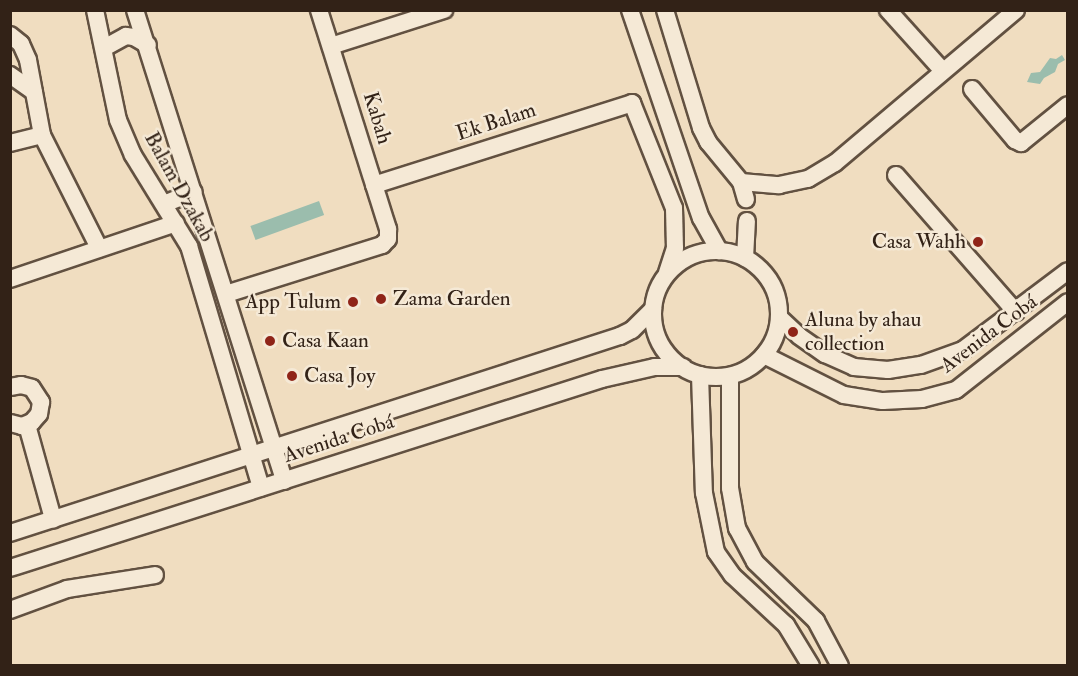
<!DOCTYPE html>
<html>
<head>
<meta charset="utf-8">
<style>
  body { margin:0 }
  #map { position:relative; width:1078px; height:676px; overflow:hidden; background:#f0ddc0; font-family:"IM FELL Double Pica",serif }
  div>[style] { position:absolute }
  .water>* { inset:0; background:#9bbdad; transform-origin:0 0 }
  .roads { filter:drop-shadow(2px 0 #625141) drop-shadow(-2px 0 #625141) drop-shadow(0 2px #625141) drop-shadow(0 -2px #625141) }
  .minor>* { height:16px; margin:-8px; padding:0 8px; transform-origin:8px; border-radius:8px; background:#f5e9d6 }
  .minor>.ring { margin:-8px; padding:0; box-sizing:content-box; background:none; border:16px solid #f5e9d6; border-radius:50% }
  .dots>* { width:16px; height:16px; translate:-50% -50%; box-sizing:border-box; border:3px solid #f5e9d6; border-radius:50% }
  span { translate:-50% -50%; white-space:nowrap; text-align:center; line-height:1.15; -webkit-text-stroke:5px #f5e9d6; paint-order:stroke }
  .street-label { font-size:21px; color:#322217 }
  .poi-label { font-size:21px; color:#322217 }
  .right { translate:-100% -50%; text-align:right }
  .left { translate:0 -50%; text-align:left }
  .frame { position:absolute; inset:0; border:12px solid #322217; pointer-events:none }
</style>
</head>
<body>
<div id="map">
  <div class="water">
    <i style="clip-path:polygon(1062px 55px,1065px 60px,1058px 64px,1055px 72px,1044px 78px,1040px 84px,1027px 82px,1031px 73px,1040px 72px,1050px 58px,1056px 59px)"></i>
    <i style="left:319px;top:201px;width:15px;height:73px;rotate:70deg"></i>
  </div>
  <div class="roads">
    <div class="minor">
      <i style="left:95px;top:10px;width:112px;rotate:78.2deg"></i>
      <i style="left:118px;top:120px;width:38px;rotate:67deg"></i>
      <i style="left:133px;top:155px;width:107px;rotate:58.4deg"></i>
      <i style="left:189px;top:246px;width:252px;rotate:73.4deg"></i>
      <i style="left:135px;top:10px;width:494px;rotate:72.4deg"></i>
      <i style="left:630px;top:10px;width:220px;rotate:71.2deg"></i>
      <i style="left:701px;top:218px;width:38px;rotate:61deg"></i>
      <i style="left:665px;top:10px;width:123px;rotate:73deg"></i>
      <i style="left:701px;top:128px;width:16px;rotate:63deg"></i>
      <i style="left:708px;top:142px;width:52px;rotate:50.5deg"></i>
      <i style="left:741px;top:182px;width:18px;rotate:74deg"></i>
      <i style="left:888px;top:10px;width:82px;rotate:48deg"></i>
      <i style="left:10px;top:35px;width:14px;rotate:39deg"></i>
      <i style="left:21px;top:44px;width:17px;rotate:66deg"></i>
      <i style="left:28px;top:60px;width:76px;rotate:79.4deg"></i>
      <i style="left:42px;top:135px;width:127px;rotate:63.2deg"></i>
      <i style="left:331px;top:46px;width:119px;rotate:-17.7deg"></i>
      <i style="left:104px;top:48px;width:25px;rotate:-29deg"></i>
      <i style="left:126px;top:36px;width:8px;rotate:7deg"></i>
      <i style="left:134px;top:37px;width:16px;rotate:30deg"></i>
      <i style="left:10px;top:75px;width:29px;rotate:35deg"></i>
      <i style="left:972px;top:89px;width:67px;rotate:49.9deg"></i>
      <i style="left:1015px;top:140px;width:7px;rotate:27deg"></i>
      <i style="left:1021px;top:143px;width:60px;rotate:-39deg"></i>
      <i style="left:10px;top:143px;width:33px;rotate:-14deg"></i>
      <i style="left:896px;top:175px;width:182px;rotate:48.8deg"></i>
      <i style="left:741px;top:182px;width:38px;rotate:5deg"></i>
      <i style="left:779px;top:185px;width:30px;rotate:-12deg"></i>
      <i style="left:808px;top:179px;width:31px;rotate:-31deg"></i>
      <i style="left:835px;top:163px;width:237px;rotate:-40.2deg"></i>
      <i style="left:374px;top:185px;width:271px;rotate:-17.6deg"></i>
      <i style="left:632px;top:103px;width:113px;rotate:68.2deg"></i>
      <i style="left:674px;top:208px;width:40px;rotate:88.6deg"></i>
      <i style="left:675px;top:248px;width:26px;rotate:108deg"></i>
      <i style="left:164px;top:204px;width:32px;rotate:-22deg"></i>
      <i class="ring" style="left:653px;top:251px;width:110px;height:110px"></i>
      <i style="left:745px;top:258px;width:37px;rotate:-87deg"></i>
      <i style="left:10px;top:279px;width:175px;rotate:-18.6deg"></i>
      <i style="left:226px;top:294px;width:164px;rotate:-17.4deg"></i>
      <i style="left:382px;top:245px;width:8px;rotate:-45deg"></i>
      <i style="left:388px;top:239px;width:10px;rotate:-90deg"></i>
      <i style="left:388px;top:229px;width:230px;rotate:-107.5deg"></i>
      <i style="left:780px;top:318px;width:26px;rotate:43deg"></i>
      <i style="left:799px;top:336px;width:32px;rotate:35deg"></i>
      <i style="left:825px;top:354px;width:32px;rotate:24deg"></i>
      <i style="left:854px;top:367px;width:34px;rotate:5deg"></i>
      <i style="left:888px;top:370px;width:33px;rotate:-9deg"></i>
      <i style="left:921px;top:365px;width:45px;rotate:-19.7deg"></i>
      <i style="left:963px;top:350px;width:131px;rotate:-37deg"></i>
      <i style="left:764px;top:355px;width:89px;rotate:26.6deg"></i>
      <i style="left:844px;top:395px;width:39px;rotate:9deg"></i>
      <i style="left:883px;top:401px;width:39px;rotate:-3deg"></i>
      <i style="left:922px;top:399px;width:35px;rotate:-15deg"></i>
      <i style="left:956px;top:390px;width:142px;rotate:-38.2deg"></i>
      <i style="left:700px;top:375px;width:118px;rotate:88.1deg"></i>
      <i style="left:704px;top:493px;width:60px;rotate:78.5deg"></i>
      <i style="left:716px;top:552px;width:28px;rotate:55deg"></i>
      <i style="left:732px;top:575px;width:74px;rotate:42.8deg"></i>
      <i style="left:786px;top:625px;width:48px;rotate:58.6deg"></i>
      <i style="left:730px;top:376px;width:112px;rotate:90deg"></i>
      <i style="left:730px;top:488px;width:41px;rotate:80.1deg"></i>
      <i style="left:737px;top:528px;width:38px;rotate:62deg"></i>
      <i style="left:755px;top:562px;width:85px;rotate:44deg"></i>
      <i style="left:816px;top:621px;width:51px;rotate:61.9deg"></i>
      <i style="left:10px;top:387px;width:11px;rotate:-10deg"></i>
      <i style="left:21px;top:385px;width:11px;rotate:15deg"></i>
      <i style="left:32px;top:388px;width:17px;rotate:57deg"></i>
      <i style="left:41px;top:402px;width:12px;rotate:99deg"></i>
      <i style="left:39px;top:414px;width:11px;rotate:131deg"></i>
      <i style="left:32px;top:422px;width:11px;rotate:158deg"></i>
      <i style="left:22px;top:426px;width:12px;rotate:-166deg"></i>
      <i style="left:27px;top:425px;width:98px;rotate:74.5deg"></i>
      <i style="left:10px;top:533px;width:641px;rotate:-17.9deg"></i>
      <i style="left:620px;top:336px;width:13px;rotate:-27deg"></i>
      <i style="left:632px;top:330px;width:30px;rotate:-45deg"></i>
      <i style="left:10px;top:568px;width:621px;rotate:-17.71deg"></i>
      <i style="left:602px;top:379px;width:54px;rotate:-12.8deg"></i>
      <i style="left:655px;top:367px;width:28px"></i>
      <i style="left:10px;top:610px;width:61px;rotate:-20.2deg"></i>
      <i style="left:67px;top:589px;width:89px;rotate:-9deg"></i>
    </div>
  </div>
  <div class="dots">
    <i style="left:978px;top:242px;background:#8f2418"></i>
    <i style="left:381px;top:299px;background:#8f2418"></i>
    <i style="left:353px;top:302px;background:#8f2418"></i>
    <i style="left:793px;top:332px;background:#8f2418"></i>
    <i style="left:270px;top:341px;background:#8f2418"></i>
    <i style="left:292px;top:376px;background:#8f2418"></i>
  </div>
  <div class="street-label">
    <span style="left:377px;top:118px;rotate:73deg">Kabah</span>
    <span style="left:496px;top:122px;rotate:-18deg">Ek Balam</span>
    <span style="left:179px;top:187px;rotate:61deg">Balam Dzakab</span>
    <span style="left:989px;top:334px;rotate:-37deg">Avenida Cobá</span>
    <span style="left:339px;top:439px;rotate:-18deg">Avenida Cobá</span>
  </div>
  <div class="poi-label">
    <span class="right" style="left:966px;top:242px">Casa Wahh</span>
    <span class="left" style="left:393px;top:299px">Zama Garden</span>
    <span class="right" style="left:341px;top:302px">App Tulum</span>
    <span class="left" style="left:805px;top:332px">Aluna by ahau<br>collection</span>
    <span class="left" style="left:282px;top:341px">Casa Kaan</span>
    <span class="left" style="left:304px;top:376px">Casa Joy</span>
  </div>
  <div class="frame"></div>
</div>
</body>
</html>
